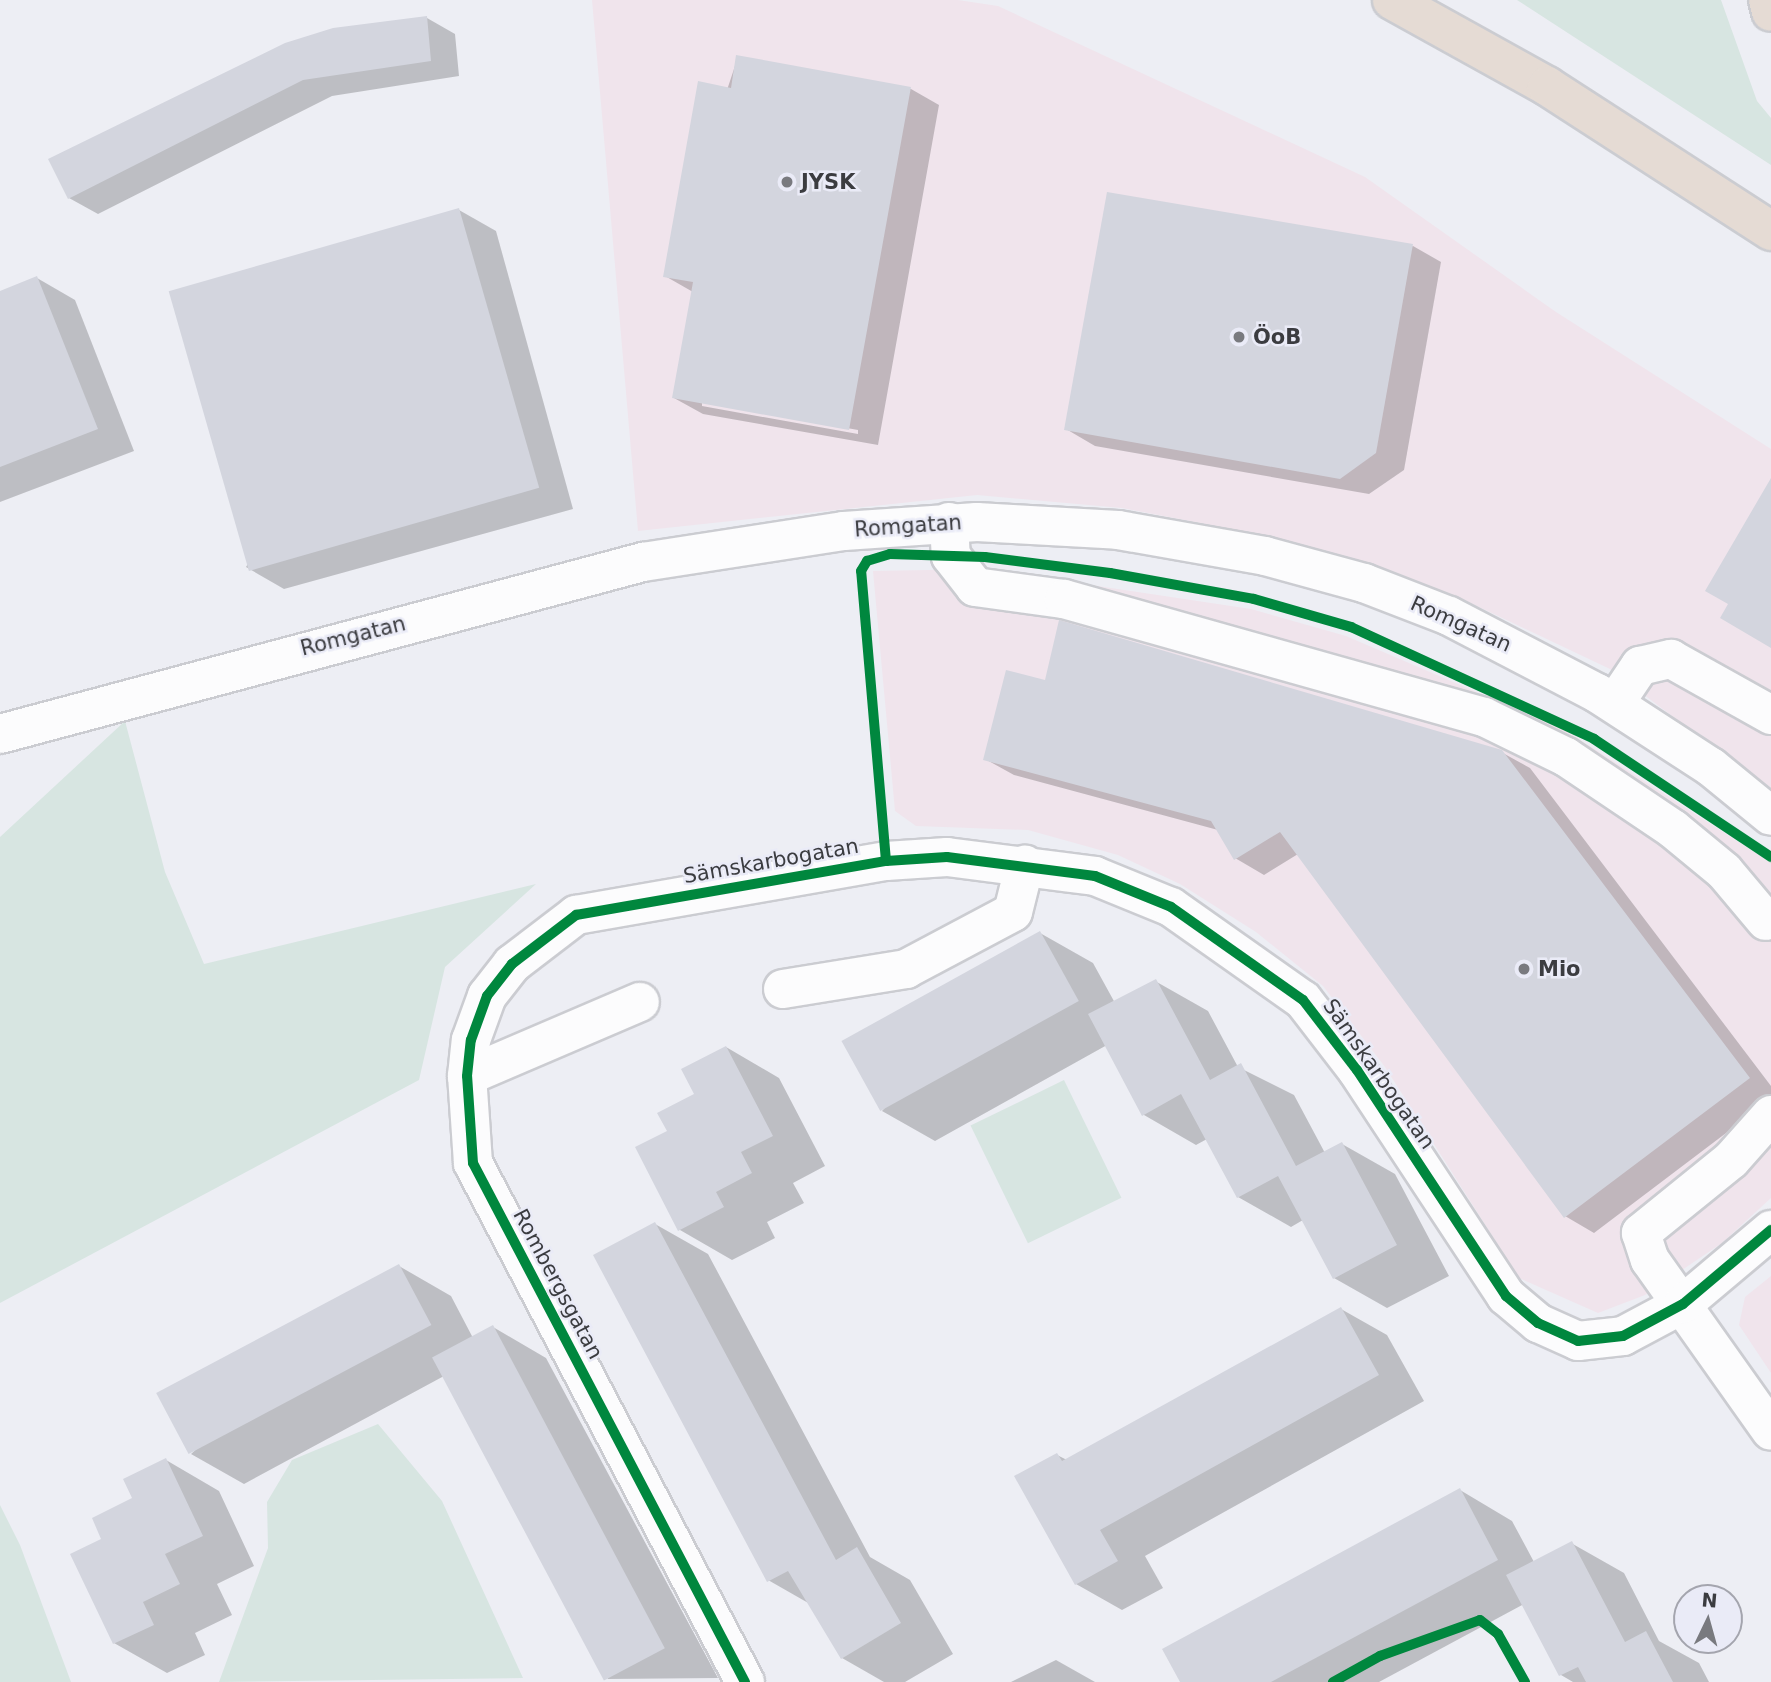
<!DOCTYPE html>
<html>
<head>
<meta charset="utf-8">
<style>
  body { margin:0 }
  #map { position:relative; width:1771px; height:1682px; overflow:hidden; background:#edeef4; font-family:"DejaVu Sans",sans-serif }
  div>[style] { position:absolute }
  .commercial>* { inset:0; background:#f0e4ec }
  .green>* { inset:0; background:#d7e5e1; transform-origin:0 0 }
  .shadow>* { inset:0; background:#0003 }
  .building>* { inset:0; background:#d3d5de; transform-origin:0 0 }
  .roads { filter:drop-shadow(2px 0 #cbccd1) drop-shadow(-2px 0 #cbccd1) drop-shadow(0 2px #cbccd1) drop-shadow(0 -2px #cbccd1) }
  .minor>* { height:38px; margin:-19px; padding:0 19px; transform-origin:19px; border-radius:19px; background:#fcfcfd }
  .highway>* { height:38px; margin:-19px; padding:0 19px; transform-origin:19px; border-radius:19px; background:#e5dbd4 }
  .cycleway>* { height:10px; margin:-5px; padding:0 5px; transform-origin:5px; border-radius:5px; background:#00873e }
  .dots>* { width:19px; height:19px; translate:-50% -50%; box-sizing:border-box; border:4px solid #eaebf7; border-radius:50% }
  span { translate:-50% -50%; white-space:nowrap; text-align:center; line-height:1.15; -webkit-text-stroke:5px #eaebf7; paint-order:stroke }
  .poi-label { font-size:21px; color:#3b3c40; font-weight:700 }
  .left { translate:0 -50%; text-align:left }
  .street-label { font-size:21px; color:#3b3c40 }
  .north { position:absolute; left:1673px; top:1584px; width:70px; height:70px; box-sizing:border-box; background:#eaebf7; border:2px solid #a4a5ae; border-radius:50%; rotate:5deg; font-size:19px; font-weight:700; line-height:28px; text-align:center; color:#3b3c40 }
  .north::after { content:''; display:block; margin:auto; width:24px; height:32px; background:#797a7f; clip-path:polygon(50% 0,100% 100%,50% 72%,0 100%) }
</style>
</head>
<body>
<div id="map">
  <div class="commercial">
    <i style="clip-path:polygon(592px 0,958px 0,998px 6px,1365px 177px,1556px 312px,1771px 449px,1771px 791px,1610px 669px,1458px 597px,1267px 536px,1122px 508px,977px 495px,638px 531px)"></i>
    <i style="clip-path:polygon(984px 569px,1251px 609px,1346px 636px,1565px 730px,1771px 863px,1771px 1198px,1722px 1243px,1645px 1295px,1598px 1313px,1519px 1278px,1385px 1067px,1323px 986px,1256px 932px,1180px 884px,1118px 855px,1028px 830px,916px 826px,895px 811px,873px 571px)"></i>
    <i style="clip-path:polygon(1771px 1276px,1771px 1373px,1739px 1325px,1745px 1297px)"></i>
  </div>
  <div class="green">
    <i style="clip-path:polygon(1517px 0,1721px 0,1757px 101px,1771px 118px,1771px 165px)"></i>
    <i style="clip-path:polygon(125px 721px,165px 872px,204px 964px,536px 884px,445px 967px,419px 1080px,0 1303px,0 837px)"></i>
    <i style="left:1064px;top:1080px;width:131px;height:104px;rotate:64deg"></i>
    <i style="clip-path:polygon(378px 1424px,442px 1501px,523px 1678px,219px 1682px,268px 1548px,267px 1502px,292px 1460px)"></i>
    <i style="clip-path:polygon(0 1505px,20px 1545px,71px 1682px,0 1682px)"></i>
  </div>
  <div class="shadow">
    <i style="clip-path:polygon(427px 18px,455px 34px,459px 76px,332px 96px,98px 214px,69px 198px,50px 160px)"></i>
    <i style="clip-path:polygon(evenodd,738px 57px,911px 89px,939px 105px,878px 445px,703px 414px,674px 398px,693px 292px,665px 276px,738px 57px,702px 402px,858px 430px,858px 434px,702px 406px,702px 402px)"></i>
    <i style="clip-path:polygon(459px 210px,496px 231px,573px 509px,284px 589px,246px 567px)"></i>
    <i style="clip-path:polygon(1413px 246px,1441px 262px,1404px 470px,1369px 494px,1095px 446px,1066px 429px)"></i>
    <i style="clip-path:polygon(37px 278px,75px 300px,134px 451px,0 502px,0 293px)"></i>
    <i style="clip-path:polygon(1046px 682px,1501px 752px,1530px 768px,1771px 1086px,1771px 1099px,1594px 1233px,1565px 1216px,1298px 854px,1264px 875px,1235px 858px,1218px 830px,1014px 775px,985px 759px)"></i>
    <i style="clip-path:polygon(1040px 933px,1093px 963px,1115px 1003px,1155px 981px,1208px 1011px,1238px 1067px,1294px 1095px,1325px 1153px,1342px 1144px,1395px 1174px,1449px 1276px,1387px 1308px,1334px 1278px,1303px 1220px,1291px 1227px,1238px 1197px,1207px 1139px,1196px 1145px,1144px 1115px,1107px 1045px,935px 1141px,882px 1111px)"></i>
    <i style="clip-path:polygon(726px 1047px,779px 1078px,825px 1166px,793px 1183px,804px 1203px,767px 1222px,775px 1238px,732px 1260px,680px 1230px,669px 1132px)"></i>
    <i style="clip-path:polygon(655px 1224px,708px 1254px,870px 1557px,910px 1580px,953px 1654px,905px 1682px,884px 1682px,842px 1658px,810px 1604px,768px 1580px)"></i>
    <i style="clip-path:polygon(399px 1266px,451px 1296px,473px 1338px,493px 1327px,546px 1358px,718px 1678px,608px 1679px,444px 1376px,244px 1484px,191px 1454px)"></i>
    <i style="clip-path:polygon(1341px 1309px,1387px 1335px,1424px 1401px,1145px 1556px,1163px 1588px,1122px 1610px,1076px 1584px,1057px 1455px,1067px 1460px)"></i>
    <i style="clip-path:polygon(166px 1460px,219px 1491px,254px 1566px,217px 1584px,232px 1615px,195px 1633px,205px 1655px,167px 1673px,114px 1643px,104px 1540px)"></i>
    <i style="clip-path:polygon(1460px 1490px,1512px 1521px,1534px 1562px,1571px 1543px,1624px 1573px,1659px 1641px,1699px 1663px,1709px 1682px,1573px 1682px,1561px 1675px,1524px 1604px,1379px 1682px,1182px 1682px)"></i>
    <i style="clip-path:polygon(1056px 1660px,1095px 1682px,1011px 1682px)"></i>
  </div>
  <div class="building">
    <i style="clip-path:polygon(427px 16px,431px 61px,303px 80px,68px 199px,48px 159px,285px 43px,333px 28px)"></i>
    <i style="clip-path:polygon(736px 55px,911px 87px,849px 430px,672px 398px,693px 282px,663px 277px,698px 81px,731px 88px)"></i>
    <i style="clip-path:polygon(1107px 192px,1413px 244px,1376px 453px,1340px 479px,1064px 430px)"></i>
    <i style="left:459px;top:208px;width:291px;height:302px;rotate:74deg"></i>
    <i style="clip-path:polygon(37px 276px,98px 429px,0 467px,0 291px)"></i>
    <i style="clip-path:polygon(1771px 478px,1771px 648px,1720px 618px,1728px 604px,1705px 591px)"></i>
    <i style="clip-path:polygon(1059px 620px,1502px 750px,1750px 1078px,1564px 1218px,1280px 832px,1234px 860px,1211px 821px,983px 760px,1006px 670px,1045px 680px)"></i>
    <i style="left:1040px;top:931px;width:80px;height:227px;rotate:61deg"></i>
    <i style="clip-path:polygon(1156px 979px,1210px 1080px,1241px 1063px,1296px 1166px,1342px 1142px,1397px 1245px,1333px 1279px,1278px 1176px,1237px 1198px,1181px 1094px,1142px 1116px,1088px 1014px)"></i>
    <i style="clip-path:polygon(726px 1046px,773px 1136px,741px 1152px,752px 1173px,716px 1192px,724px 1207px,678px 1231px,635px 1147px,667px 1131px,657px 1113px,694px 1094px,681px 1069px)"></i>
    <i style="clip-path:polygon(655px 1222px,836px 1560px,857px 1547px,901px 1623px,841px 1659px,788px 1571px,767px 1582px,593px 1255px)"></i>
    <i style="left:399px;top:1264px;width:69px;height:275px;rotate:62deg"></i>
    <i style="clip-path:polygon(1341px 1307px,1379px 1375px,1100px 1530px,1118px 1561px,1075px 1585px,1014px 1476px,1057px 1453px,1062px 1461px)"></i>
    <i style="left:493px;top:1325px;width:366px;height:69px;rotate:62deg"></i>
    <i style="clip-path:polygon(166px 1458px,203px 1536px,165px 1554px,180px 1584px,143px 1602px,154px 1625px,113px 1644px,70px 1554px,101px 1539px,92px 1518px,132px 1498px,123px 1479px)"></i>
    <i style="clip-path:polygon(1460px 1488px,1498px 1560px,1271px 1682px,1180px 1682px,1162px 1649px)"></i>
    <i style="clip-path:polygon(1572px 1541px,1625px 1642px,1646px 1631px,1673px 1682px,1586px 1682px,1578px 1667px,1559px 1676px,1506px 1575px)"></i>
  </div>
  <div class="roads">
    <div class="minor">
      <i style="left:949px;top:522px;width:34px;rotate:87deg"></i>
      <i style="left:951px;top:556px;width:39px;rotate:52deg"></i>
      <i style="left:975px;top:587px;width:90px;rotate:7.7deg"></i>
      <i style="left:1064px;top:599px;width:436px;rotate:15.7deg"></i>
      <i style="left:1484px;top:717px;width:91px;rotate:26deg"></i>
      <i style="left:1566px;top:757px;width:129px;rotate:33.9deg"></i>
      <i style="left:1673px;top:829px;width:66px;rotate:39.5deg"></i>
      <i style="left:1724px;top:871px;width:65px;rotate:50deg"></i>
      <i style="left:1615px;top:703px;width:45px;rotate:-56deg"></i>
      <i style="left:1640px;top:666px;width:32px;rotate:-13deg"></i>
      <i style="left:1671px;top:659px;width:115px;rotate:29.2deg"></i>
      <i style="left:0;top:734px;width:666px;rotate:-14.98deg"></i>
      <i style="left:643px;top:562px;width:203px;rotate:-8.8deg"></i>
      <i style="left:844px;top:531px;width:133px;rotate:-3.9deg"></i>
      <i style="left:977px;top:522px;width:141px;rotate:3.2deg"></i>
      <i style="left:1118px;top:530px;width:149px;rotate:10deg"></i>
      <i style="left:1265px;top:556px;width:103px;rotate:15.3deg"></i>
      <i style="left:1364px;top:583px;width:91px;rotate:21.2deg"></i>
      <i style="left:1449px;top:616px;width:167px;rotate:27.5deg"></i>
      <i style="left:1597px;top:693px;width:136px;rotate:33deg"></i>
      <i style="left:1711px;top:767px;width:77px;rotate:39.2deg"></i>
      <i style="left:783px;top:989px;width:125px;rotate:-9.2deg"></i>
      <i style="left:906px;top:969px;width:121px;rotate:-28deg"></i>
      <i style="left:1013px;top:912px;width:49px;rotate:-76deg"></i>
      <i style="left:467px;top:1076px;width:188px;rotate:-23.2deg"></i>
      <i style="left:1771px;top:1115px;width:60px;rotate:131.6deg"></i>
      <i style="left:1731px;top:1160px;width:116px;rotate:141deg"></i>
      <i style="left:1641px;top:1233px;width:28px;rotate:72deg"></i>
      <i style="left:1650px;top:1260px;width:209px;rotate:54.7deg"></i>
      <i style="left:745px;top:1682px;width:586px;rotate:-117.66deg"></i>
      <i style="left:473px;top:1163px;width:87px;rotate:-93.9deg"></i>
      <i style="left:467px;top:1076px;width:36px;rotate:-84deg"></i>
      <i style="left:471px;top:1040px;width:47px;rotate:-70deg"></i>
      <i style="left:487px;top:996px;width:41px;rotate:-52deg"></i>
      <i style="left:512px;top:964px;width:81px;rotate:-37.4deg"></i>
      <i style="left:576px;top:915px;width:315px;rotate:-9.9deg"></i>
      <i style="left:886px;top:861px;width:61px;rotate:-3.8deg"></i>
      <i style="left:947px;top:857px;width:149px;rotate:7.3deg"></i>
      <i style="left:1095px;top:876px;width:82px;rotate:22.2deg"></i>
      <i style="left:1171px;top:907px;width:161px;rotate:35.2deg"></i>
      <i style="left:1303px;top:1000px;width:88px;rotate:52.4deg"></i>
      <i style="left:1357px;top:1070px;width:271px;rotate:56.6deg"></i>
      <i style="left:1506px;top:1296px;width:42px;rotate:40.2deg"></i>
      <i style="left:1538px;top:1323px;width:44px;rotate:24.2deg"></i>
      <i style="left:1578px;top:1341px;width:45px;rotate:-6.3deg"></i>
      <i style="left:1623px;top:1336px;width:68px;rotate:-28.1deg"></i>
      <i style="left:1683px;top:1304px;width:115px;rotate:-40.1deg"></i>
    </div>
    <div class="highway">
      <i style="left:1392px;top:0;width:177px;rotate:29deg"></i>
      <i style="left:1547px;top:86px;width:267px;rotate:32.9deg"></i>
      <i style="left:1768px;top:0;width:12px;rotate:76deg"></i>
    </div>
  </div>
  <div class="cycleway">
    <i style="left:886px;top:861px;width:291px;rotate:-94.9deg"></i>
    <i style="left:861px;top:571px;width:12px;rotate:-59deg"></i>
    <i style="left:867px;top:561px;width:24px;rotate:-17deg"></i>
    <i style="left:890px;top:554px;width:95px;rotate:1.8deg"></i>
    <i style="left:985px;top:557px;width:126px;rotate:7.3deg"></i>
    <i style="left:1110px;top:573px;width:146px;rotate:10.2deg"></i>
    <i style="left:1254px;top:599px;width:101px;rotate:16.1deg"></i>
    <i style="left:1351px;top:627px;width:268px;rotate:24.7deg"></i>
    <i style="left:1594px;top:739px;width:213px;rotate:33.7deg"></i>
    <i style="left:745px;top:1682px;width:586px;rotate:-117.66deg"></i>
    <i style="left:473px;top:1163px;width:87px;rotate:-93.9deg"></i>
    <i style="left:467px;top:1076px;width:36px;rotate:-84deg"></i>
    <i style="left:471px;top:1040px;width:47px;rotate:-70deg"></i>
    <i style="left:487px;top:996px;width:41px;rotate:-52deg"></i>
    <i style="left:512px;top:964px;width:81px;rotate:-37.4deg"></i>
    <i style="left:576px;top:915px;width:315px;rotate:-9.9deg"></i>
    <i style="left:886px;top:861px;width:61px;rotate:-3.8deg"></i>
    <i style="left:947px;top:857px;width:149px;rotate:7.3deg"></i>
    <i style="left:1095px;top:876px;width:82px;rotate:22.2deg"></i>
    <i style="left:1171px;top:907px;width:161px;rotate:35.2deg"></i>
    <i style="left:1303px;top:1000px;width:88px;rotate:52.4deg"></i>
    <i style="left:1357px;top:1070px;width:271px;rotate:56.6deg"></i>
    <i style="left:1506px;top:1296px;width:42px;rotate:40.2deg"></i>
    <i style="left:1538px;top:1323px;width:44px;rotate:24.2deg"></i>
    <i style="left:1578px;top:1341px;width:45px;rotate:-6.3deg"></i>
    <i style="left:1623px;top:1336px;width:68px;rotate:-28.1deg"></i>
    <i style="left:1683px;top:1304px;width:115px;rotate:-40.1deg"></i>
    <i style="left:1333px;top:1682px;width:54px;rotate:-29deg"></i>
    <i style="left:1380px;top:1656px;width:106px;rotate:-19.8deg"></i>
    <i style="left:1480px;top:1620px;width:23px;rotate:38deg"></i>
    <i style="left:1498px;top:1634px;width:55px;rotate:60.6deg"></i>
  </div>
  <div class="dots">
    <i style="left:787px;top:182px;background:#797a7f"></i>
    <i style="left:1239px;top:337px;background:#797a7f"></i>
    <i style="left:1524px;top:969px;background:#797a7f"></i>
  </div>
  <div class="poi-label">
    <span class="left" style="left:801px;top:182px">JYSK</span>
    <span class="left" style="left:1253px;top:337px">ÖoB</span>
    <span class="left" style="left:1538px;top:969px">Mio</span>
  </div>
  <div class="street-label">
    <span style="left:908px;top:526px;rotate:-4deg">Romgatan</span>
    <span style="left:1461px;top:624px;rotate:24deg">Romgatan</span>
    <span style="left:353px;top:636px;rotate:-14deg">Romgatan</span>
    <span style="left:771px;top:861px;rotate:-10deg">Sämskarbogatan</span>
    <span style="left:1379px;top:1074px;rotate:55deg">Sämskarbogatan</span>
    <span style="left:558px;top:1284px;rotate:62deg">Rombergsgatan</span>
  </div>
  <div class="north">N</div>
</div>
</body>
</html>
